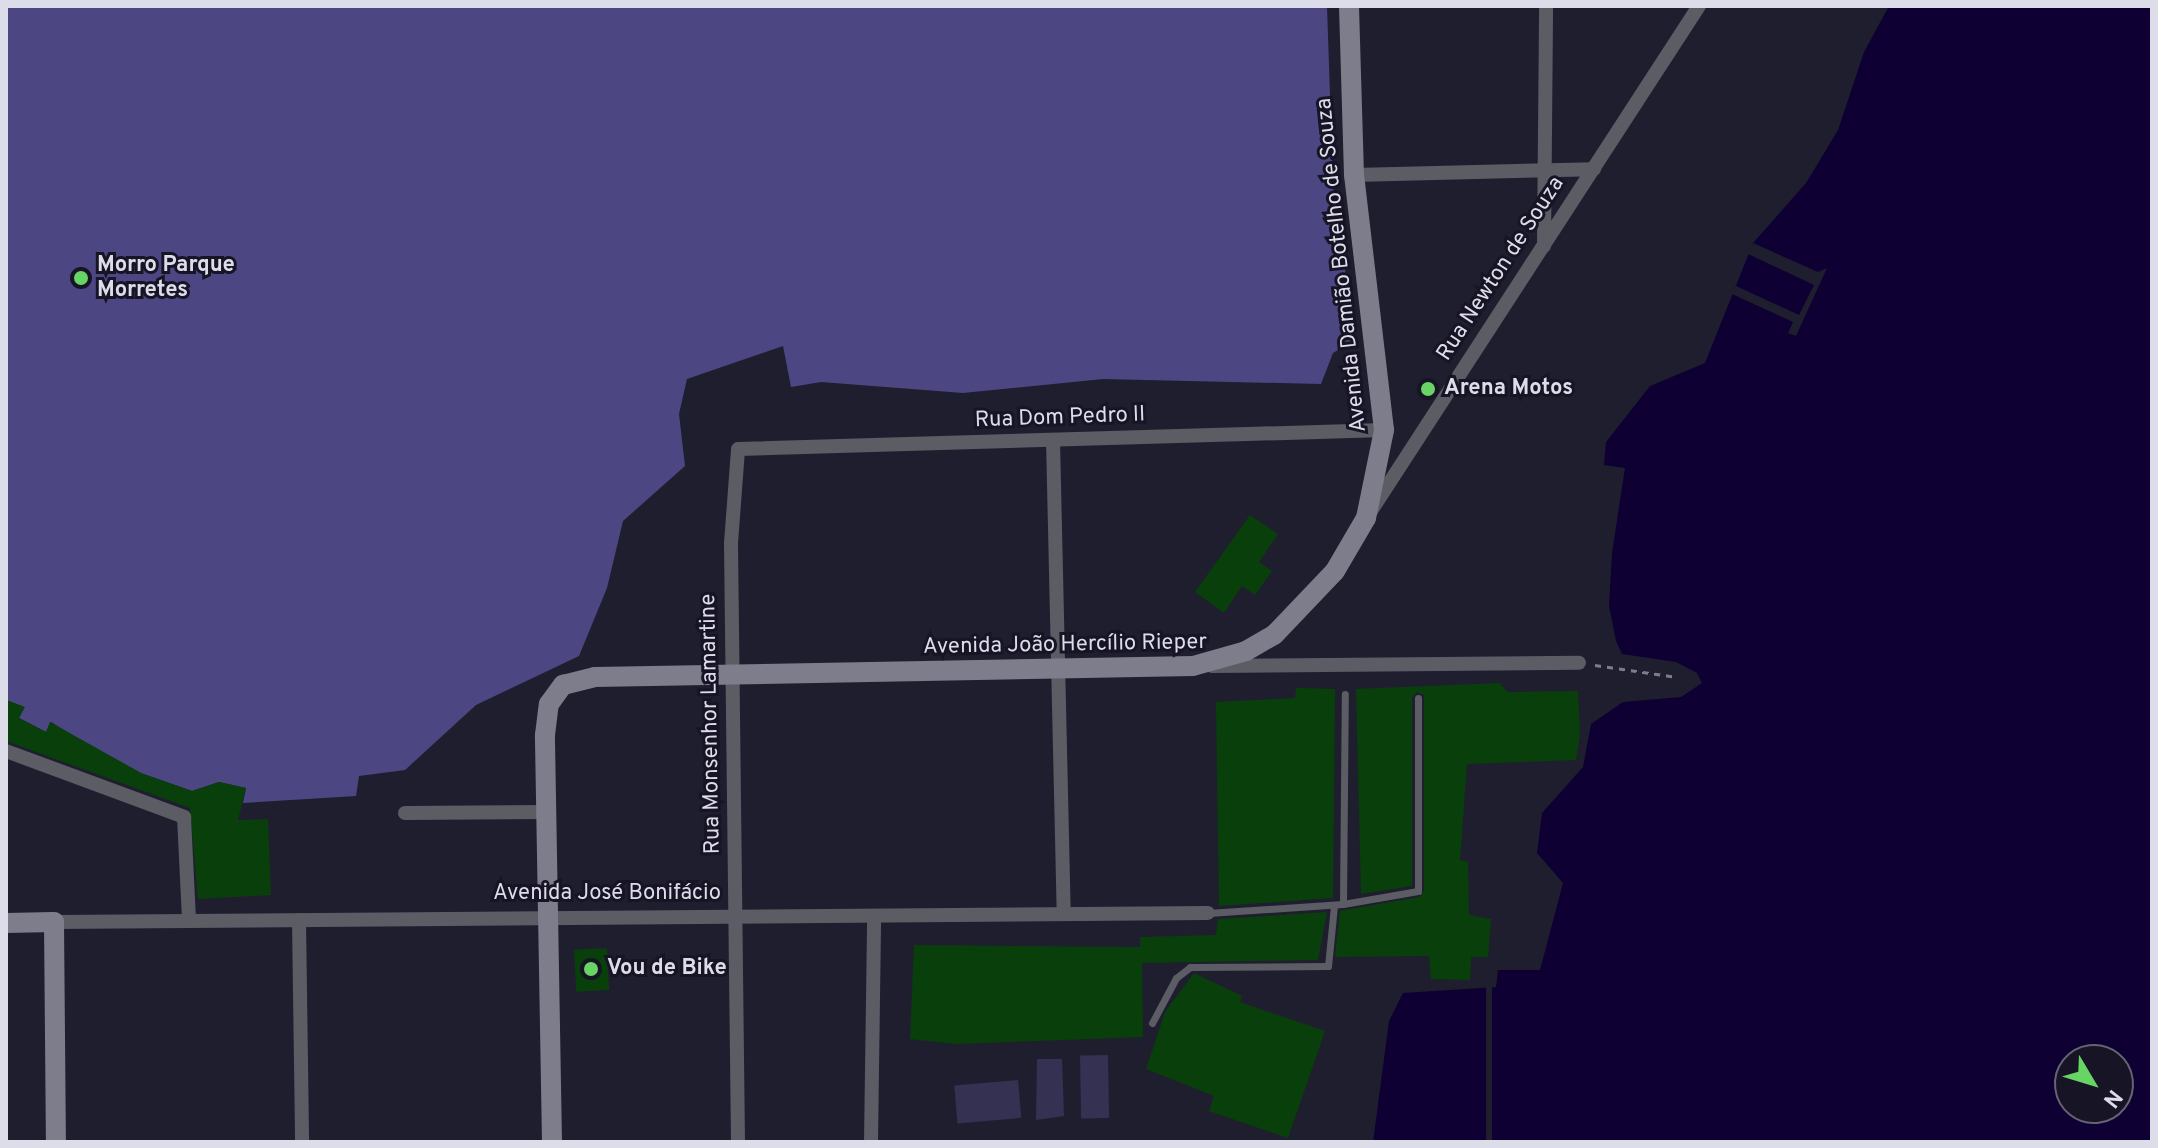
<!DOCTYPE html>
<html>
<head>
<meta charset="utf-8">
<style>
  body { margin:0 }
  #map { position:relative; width:2158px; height:1148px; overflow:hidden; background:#1f1e2f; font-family:Overpass,sans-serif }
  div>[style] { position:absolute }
  .green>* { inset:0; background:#343153; transform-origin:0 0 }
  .forest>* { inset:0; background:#4c4682 }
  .water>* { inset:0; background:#0e0032 }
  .pier>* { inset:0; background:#1f1e2f; transform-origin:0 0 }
  .building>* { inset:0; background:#093f0b; transform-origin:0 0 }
  .path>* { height:3px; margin-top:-1.5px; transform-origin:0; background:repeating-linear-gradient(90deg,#7d7c8b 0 6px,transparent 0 12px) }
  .lane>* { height:7px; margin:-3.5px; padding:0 3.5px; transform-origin:3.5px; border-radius:3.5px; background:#5c5c65 }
  .street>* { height:14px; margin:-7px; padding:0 7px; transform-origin:7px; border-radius:7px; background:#5c5c65 }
  .secondary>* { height:20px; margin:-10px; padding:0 10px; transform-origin:10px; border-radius:10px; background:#7e7d8c }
  .dots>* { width:22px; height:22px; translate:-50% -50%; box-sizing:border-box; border:4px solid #161425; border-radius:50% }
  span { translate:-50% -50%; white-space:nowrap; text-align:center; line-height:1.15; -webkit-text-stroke:6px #161425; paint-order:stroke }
  .poi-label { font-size:22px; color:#dddde9; font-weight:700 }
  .left { translate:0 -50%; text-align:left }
  .street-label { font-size:22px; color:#dddde9 }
  .frame { position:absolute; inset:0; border:8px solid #dddde9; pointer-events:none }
  .north { position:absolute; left:2054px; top:1044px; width:80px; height:80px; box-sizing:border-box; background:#161425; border:2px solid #666473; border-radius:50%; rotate:128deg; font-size:22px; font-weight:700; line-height:32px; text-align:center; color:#dddde9 }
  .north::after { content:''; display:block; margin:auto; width:28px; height:36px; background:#68d465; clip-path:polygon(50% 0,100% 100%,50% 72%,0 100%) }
</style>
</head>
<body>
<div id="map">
  <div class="green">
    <i style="left:1108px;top:1055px;width:63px;height:28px;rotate:89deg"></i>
    <i style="clip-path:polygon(1037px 1059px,1062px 1059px,1064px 1116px,1036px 1120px)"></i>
    <i style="left:1018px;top:1080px;width:38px;height:64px;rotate:85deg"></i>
  </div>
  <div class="forest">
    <i style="clip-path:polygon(6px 6px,1327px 6px,1333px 185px,1355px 340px,1333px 353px,1321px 384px,1103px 379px,963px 393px,821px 382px,791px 387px,783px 346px,687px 379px,679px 414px,685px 466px,623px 521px,607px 588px,579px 656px,476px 705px,405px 770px,359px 776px,356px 796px,243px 803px,246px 788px,219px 782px,192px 791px,121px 766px,51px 722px,46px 732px,19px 718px,24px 707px,6px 700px)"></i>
  </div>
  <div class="water">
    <i style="clip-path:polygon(evenodd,1889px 6px,2152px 6px,2152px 1142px,1373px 1142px,1389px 1021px,1403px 993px,1496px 987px,1498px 970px,1540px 970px,1563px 883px,1537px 853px,1542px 813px,1583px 767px,1591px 724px,1623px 702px,1681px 697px,1702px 683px,1697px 673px,1676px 662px,1622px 654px,1616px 641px,1609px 606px,1612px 553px,1625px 468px,1604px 465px,1606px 442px,1650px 386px,1705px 363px,1753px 243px,1806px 183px,1838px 130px,1864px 52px,1889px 6px,2070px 1060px,2118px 1060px,2118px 1108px,2070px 1108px,2070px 1060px)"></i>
  </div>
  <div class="pier">
    <i style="clip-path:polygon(1753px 243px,1818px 272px,1827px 268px,1796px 336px,1788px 333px,1793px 322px,1732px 294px,1736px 286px,1799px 315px,1814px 285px,1748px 254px)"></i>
    <i style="left:1486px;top:987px;width:6px;height:159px"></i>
  </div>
  <div class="building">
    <i style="clip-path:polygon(1250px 515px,1278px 534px,1259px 562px,1272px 571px,1255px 595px,1242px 586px,1224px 613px,1195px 592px)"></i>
    <i style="clip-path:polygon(1500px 683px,1507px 692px,1578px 691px,1580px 734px,1576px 760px,1467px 764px,1460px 860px,1468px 862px,1469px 915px,1491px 919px,1488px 957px,1471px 957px,1470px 980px,1431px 979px,1429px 956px,1335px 957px,1340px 911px,1419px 897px,1424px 891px,1424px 695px,1417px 692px,1412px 698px,1412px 886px,1361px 894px,1356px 689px)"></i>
    <i style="clip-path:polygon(1296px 688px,1335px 689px,1333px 898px,1219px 906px,1216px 702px,1295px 698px)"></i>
    <i style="clip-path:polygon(6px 700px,25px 707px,19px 718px,46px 732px,50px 722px,143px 774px,192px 791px,219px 782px,246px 788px,238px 820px,268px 819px,271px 895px,198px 899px,190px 808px,6px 741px)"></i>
    <i style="clip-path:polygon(1327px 912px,1318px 960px,1142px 963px,1143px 1037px,955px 1044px,910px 1039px,914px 945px,1140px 947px,1140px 937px,1216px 935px,1218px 919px)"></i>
    <i style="left:607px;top:948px;width:42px;height:33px;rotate:87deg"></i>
    <i style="clip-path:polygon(1194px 973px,1242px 996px,1240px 1002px,1325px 1031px,1288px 1138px,1209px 1111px,1214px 1096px,1146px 1069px,1165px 1012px)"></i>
  </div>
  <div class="path">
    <i style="left:1595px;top:665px;width:83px;rotate:8.3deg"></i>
  </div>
  <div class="lane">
    <i style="left:1343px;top:904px;width:76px;rotate:-9.8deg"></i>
    <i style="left:1418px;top:891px;width:193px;rotate:-90deg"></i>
    <i style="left:1208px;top:913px;width:135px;rotate:-3.8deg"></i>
    <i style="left:1343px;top:904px;width:210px;rotate:-89.5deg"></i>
    <i style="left:1152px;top:1023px;width:51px;rotate:-61.9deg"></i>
    <i style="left:1176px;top:978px;width:18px;rotate:-38deg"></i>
    <i style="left:1190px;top:967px;width:138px;rotate:-0.4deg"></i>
    <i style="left:1328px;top:966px;width:60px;rotate:-84.3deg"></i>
  </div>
  <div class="street">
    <i style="left:1354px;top:175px;width:240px;rotate:-1.4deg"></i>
    <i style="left:1544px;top:246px;width:240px;rotate:-89.5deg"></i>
    <i style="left:1053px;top:440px;width:474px;rotate:88.7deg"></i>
    <i style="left:1371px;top:511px;width:602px;rotate:-57deg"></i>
    <i style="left:1212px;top:666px;width:367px;rotate:-0.5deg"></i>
    <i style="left:6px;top:751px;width:190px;rotate:20.3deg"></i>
    <i style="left:184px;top:817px;width:104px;rotate:87.2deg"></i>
    <i style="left:405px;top:813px;width:141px;rotate:-0.4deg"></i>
    <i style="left:299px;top:920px;width:222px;rotate:89.2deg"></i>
    <i style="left:54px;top:922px;width:1154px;rotate:-0.45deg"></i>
    <i style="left:738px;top:1142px;width:599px;rotate:-90.67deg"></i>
    <i style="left:731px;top:543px;width:94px;rotate:-85.7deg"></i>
    <i style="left:738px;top:449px;width:646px;rotate:-1.68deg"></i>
    <i style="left:871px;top:1142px;width:226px;rotate:-89.2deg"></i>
  </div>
  <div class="secondary">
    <i style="left:6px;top:923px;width:48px;rotate:-1.2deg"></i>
    <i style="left:54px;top:922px;width:220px;rotate:89.5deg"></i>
    <i style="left:552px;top:1142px;width:407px;rotate:-91deg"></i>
    <i style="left:545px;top:735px;width:31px;rotate:-83deg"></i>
    <i style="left:549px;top:704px;width:24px;rotate:-54deg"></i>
    <i style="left:563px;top:685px;width:33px;rotate:-14deg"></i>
    <i style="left:595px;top:677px;width:598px;rotate:-1.05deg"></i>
    <i style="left:1193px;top:666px;width:55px;rotate:-15.8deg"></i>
    <i style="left:1246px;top:651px;width:32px;rotate:-30deg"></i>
    <i style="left:1274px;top:635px;width:88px;rotate:-46.4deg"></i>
    <i style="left:1335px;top:571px;width:61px;rotate:-59.7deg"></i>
    <i style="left:1366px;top:518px;width:90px;rotate:-78.4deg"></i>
    <i style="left:1384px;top:430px;width:257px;rotate:-96.7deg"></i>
    <i style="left:1354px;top:175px;width:169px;rotate:-91.7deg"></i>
  </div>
  <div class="dots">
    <i style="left:81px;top:278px;background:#68d465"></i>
    <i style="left:1428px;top:389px;background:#68d465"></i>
    <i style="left:591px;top:969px;background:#68d465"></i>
  </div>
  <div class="poi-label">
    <span class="left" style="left:97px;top:278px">Morro Parque<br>Morretes</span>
    <span class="left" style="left:1444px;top:389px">Arena Motos</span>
    <span class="left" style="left:607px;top:969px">Vou de Bike</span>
  </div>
  <div class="street-label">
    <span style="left:1342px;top:265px;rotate:-96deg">Avenida Damião Botelho de Souza</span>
    <span style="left:1501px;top:269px;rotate:-57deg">Rua Newton de Souza</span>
    <span style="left:1060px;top:418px;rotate:-2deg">Rua Dom Pedro II</span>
    <span style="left:1065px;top:645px;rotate:-1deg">Avenida João Hercílio Rieper</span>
    <span style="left:711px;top:724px;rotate:-91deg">Rua Monsenhor Lamartine</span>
    <span style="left:607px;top:894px">Avenida José Bonifácio</span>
  </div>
  <div class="frame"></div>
  <div class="north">N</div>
</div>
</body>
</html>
